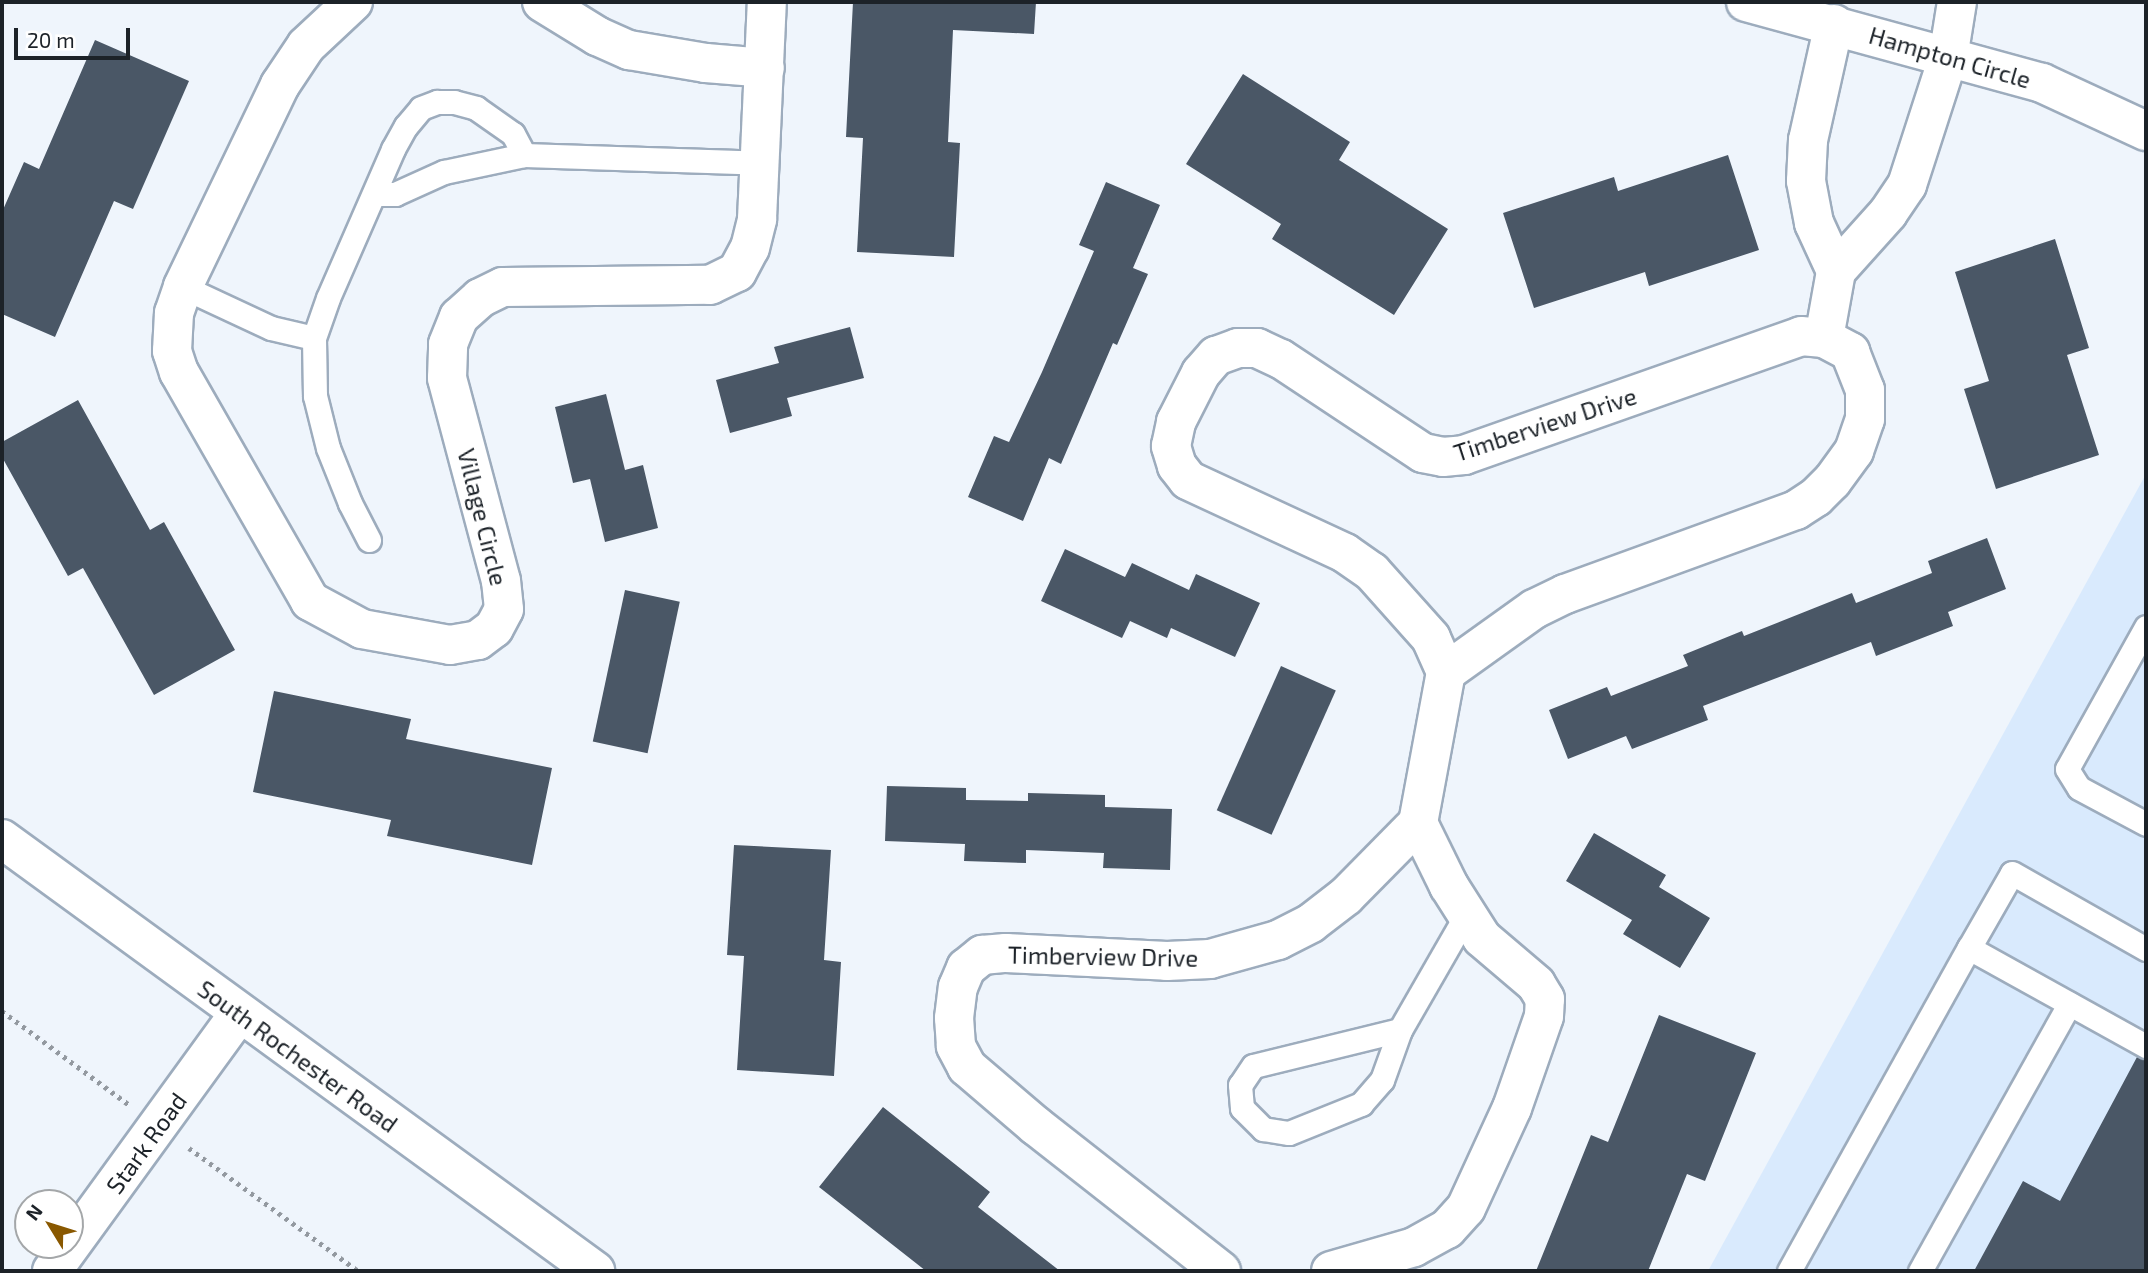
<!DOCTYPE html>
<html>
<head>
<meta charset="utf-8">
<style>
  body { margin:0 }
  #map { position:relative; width:2148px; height:1273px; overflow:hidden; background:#eff5fc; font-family:"Exo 2",sans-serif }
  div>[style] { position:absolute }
  .built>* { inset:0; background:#d9eafd }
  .building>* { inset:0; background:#4a5766; transform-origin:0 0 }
  .path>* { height:4.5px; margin-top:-2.25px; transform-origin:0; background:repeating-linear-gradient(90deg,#9399a0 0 3.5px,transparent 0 8.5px) }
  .roads { filter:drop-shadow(2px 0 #9dacbd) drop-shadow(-2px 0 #9dacbd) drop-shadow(0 2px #9dacbd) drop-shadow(0 -2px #9dacbd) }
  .service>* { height:23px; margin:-11.5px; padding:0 11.5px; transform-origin:11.5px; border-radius:11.5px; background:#fff }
  .minor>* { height:38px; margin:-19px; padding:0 19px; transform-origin:19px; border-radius:19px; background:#fff }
  .tertiary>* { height:38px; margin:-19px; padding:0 19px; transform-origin:19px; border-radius:19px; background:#fff }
  .primary>* { height:38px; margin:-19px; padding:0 19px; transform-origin:19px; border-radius:19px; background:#fff }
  span { translate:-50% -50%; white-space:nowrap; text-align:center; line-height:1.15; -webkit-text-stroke:7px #fff; paint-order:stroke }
  .street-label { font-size:24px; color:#1c2228 }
  .frame { position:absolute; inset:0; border:4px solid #1c2228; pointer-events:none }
  .north { position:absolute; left:14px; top:1189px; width:70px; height:70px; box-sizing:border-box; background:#fff; border:2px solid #a4a7a9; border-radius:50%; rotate:308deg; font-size:19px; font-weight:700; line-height:28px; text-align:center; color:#1c2228 }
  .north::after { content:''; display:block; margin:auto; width:24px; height:32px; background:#895800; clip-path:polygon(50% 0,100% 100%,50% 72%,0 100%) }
  .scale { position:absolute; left:14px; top:28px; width:116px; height:32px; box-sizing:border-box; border:4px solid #1c2228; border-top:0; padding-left:9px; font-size:21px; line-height:24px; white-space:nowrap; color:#1c2228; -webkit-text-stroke:5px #fff; paint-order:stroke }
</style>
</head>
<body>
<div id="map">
  <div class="built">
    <i style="clip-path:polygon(2146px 474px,2146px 1271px,1708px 1271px)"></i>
  </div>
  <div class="building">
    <i style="clip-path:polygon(853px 2px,1036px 2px,1034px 34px,953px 30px,948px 142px,960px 143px,954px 257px,857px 252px,863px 138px,846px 137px)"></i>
    <i style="clip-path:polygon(95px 40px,189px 81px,133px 209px,114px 201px,55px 337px,2px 314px,2px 212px,24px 162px,39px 169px)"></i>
    <i style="clip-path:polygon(1243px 74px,1350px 142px,1339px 160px,1448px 229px,1394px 315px,1272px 239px,1281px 224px,1186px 164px)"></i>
    <i style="clip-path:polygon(1728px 155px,1759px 250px,1649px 286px,1645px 272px,1534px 308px,1503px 213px,1614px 177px,1618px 191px)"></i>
    <i style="clip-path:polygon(1106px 182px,1160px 205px,1133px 268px,1148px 274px,1117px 345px,1113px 343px,1061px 464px,1049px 458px,1023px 521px,968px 497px,994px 436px,1009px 442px,1042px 372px,1094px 251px,1079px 245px)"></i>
    <i style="clip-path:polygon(2055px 239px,2089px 348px,2067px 355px,2099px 455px,1996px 489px,1964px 389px,1989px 381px,1955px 272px)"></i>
    <i style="clip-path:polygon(850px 327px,864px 378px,787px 398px,792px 416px,730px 433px,716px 380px,779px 363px,774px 347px)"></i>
    <i style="clip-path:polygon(606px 394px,625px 470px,643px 465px,658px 528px,605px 542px,590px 479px,573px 483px,555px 407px)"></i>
    <i style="clip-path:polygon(78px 400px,150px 530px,164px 522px,235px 650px,154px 695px,83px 568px,68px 576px,2px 457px,2px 442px)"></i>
    <i style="clip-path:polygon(1987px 538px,2006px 589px,1948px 612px,1953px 626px,1876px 656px,1871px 642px,1703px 706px,1708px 720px,1632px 749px,1626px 736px,1568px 759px,1549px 710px,1607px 687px,1611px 696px,1688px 666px,1683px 655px,1742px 631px,1744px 636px,1852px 593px,1856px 603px,1932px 573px,1928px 561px)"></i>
    <i style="clip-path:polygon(1065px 549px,1125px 577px,1132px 563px,1189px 590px,1196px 574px,1260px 603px,1235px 657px,1171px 628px,1167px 638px,1130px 621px,1122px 638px,1041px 601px)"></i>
    <i style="left:625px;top:590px;width:56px;height:155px;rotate:12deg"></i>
    <i style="left:1281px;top:666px;width:60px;height:158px;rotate:24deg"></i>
    <i style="clip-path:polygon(274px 691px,411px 719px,406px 739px,552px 768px,532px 865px,387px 836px,391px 820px,253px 792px)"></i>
    <i style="clip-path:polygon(887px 786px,966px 788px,966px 800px,1028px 801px,1028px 793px,1105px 795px,1105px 807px,1172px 809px,1170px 870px,1103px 868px,1104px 853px,1026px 850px,1026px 863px,964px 861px,965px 844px,885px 841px)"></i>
    <i style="clip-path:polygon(1594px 833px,1666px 875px,1659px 887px,1710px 918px,1680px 968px,1623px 934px,1632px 920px,1566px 881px)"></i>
    <i style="clip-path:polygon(734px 845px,831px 850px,824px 960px,841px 962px,834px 1076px,737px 1070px,744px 956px,727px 955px)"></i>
    <i style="clip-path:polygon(1659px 1015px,1756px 1053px,1705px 1181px,1687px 1174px,1648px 1271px,1536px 1271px,1591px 1135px,1608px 1142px)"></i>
    <i style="clip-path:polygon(2137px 1057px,2146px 1060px,2146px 1271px,1974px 1271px,2023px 1181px,2060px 1201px)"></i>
    <i style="clip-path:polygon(883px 1107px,990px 1192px,978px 1207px,1060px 1271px,926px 1271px,819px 1187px)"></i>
  </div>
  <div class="path">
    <i style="left:2px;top:1011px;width:157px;rotate:36.4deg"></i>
    <i style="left:189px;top:1148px;width:209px;rotate:36deg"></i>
  </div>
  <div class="roads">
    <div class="service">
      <i style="left:375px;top:194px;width:20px"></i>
      <i style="left:395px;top:194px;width:54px;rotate:-24.2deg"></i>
      <i style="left:444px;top:172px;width:82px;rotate:-12deg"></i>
      <i style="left:524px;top:155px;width:237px;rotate:1.9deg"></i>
      <i style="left:183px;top:287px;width:97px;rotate:25deg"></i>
      <i style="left:271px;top:328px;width:44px;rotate:13.1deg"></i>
      <i style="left:369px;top:540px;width:42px;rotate:-117.2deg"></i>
      <i style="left:350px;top:503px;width:59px;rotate:-111.8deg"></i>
      <i style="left:328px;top:448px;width:54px;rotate:-104deg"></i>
      <i style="left:315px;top:396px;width:58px;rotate:-91deg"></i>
      <i style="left:314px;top:338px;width:42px;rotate:-70.7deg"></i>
      <i style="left:328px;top:298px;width:163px;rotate:-66.4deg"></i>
      <i style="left:393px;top:149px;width:26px;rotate:-61deg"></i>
      <i style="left:406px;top:126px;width:23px;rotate:-50deg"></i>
      <i style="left:421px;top:108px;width:17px;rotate:-21deg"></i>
      <i style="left:437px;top:102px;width:17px"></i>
      <i style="left:454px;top:102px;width:23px;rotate:15deg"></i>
      <i style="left:476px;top:108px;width:45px;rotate:35.1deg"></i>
      <i style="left:513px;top:134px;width:24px;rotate:62deg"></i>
      <i style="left:2146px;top:627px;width:162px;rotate:119.1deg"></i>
      <i style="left:2067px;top:769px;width:22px;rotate:58deg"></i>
      <i style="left:2079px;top:788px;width:76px;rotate:28.2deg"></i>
      <i style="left:1969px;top:948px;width:86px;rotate:-60.2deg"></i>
      <i style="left:2012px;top:873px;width:154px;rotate:29.6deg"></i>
      <i style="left:1400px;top:1030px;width:151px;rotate:166.2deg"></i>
      <i style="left:1253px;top:1066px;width:23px;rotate:124deg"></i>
      <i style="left:1240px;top:1085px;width:23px;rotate:85deg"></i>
      <i style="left:1242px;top:1108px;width:30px;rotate:45deg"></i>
      <i style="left:1263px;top:1129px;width:26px;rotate:9deg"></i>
      <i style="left:1289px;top:1133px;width:78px;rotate:-21.9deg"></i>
      <i style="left:1361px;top:1104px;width:32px;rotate:-49deg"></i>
      <i style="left:1382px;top:1080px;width:53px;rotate:-70.2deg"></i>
      <i style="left:1400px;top:1030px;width:133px;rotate:-60.1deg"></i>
      <i style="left:1789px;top:1271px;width:370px;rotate:-60.9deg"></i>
      <i style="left:1969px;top:948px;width:202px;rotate:29deg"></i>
      <i style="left:1920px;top:1271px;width:306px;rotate:-60.8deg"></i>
    </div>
    <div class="minor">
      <i style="left:353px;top:2px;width:64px;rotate:136.9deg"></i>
      <i style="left:306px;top:46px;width:47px;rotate:123.7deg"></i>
      <i style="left:280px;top:85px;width:224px;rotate:115.7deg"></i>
      <i style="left:183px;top:287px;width:28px;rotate:109deg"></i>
      <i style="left:174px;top:313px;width:38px;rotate:93deg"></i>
      <i style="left:172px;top:351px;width:22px;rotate:72deg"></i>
      <i style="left:179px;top:372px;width:264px;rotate:60.2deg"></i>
      <i style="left:310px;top:601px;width:59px;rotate:28.3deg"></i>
      <i style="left:362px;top:629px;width:89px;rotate:10.3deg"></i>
      <i style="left:450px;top:645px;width:28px;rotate:-10deg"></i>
      <i style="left:478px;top:640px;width:20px;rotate:-37deg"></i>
      <i style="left:494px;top:628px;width:21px;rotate:-62deg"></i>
      <i style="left:504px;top:609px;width:28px;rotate:-96deg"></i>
      <i style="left:501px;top:581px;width:210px;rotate:-104.9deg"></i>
      <i style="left:447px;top:378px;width:34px;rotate:-88deg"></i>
      <i style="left:448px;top:344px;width:29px;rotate:-68deg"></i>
      <i style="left:459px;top:317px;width:28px;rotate:-42deg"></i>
      <i style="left:480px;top:298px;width:25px;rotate:-26deg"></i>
      <i style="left:503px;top:287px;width:207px;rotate:-0.6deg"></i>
      <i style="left:710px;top:285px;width:30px;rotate:-26deg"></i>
      <i style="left:737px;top:272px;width:27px;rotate:-62deg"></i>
      <i style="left:750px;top:248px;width:30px;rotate:-76deg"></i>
      <i style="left:757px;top:219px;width:217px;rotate:-87.4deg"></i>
      <i style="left:542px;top:2px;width:65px;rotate:31.7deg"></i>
      <i style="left:597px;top:36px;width:35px;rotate:24deg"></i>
      <i style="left:629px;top:50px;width:78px;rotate:9.6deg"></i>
      <i style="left:706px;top:63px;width:59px;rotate:4.8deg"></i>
      <i style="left:1834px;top:24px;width:119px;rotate:102.6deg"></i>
      <i style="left:1808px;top:140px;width:41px;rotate:92.8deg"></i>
      <i style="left:1806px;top:181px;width:43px;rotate:79.2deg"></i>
      <i style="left:1814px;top:223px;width:53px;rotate:65.4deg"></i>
      <i style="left:1824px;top:338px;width:68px;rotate:-79.8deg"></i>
      <i style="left:1836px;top:271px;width:78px;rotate:-48.1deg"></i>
      <i style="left:1888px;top:213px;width:34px;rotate:-56deg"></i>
      <i style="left:1907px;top:185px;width:133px;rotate:-72.1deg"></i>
      <i style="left:1948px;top:58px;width:57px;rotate:-80.9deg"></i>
      <i style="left:52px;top:1271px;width:318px;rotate:-54deg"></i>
      <i style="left:1221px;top:1271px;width:235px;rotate:-141.9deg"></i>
      <i style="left:1036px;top:1126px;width:91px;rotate:-139.5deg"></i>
      <i style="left:967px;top:1067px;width:24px;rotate:-118deg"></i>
      <i style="left:956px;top:1046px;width:28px;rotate:-94deg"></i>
      <i style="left:954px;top:1018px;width:31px;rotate:-83deg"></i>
      <i style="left:958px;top:987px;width:21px;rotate:-67deg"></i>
      <i style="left:966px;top:968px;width:21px;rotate:-39deg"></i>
      <i style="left:982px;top:955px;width:24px;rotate:-5deg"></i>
      <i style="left:1006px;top:953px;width:161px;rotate:2.8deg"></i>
      <i style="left:1167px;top:961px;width:43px;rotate:-2.7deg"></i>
      <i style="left:1210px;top:959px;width:71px;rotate:-15.6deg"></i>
      <i style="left:1278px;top:940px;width:37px;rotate:-27deg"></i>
      <i style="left:1311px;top:923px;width:44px;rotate:-37.6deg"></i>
      <i style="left:1346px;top:896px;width:103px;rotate:-45.4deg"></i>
      <i style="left:1418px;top:823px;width:154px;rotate:-79.5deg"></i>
      <i style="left:1446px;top:672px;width:37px;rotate:-114deg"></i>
      <i style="left:1431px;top:638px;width:89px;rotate:-131.8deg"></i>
      <i style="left:1372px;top:572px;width:33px;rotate:-145deg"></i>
      <i style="left:1345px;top:553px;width:173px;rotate:-155.1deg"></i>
      <i style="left:1188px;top:480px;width:18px;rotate:-128deg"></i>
      <i style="left:1177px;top:466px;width:21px;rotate:-107deg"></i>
      <i style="left:1171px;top:446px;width:25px;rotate:-78deg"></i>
      <i style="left:1176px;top:422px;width:55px;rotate:-63deg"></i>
      <i style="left:1201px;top:373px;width:23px;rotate:-49deg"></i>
      <i style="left:1216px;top:356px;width:23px;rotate:-20deg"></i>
      <i style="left:1238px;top:348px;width:19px"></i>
      <i style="left:1257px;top:348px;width:26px;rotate:25deg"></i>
      <i style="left:1281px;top:359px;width:170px;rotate:33.5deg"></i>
      <i style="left:1423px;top:453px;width:20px;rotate:11deg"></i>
      <i style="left:1443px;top:457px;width:21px;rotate:-5deg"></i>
      <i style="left:1464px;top:455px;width:357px;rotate:-19.4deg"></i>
      <i style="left:1801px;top:336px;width:23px;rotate:5deg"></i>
      <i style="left:1824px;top:338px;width:30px;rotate:28deg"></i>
      <i style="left:1850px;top:352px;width:41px;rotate:68.5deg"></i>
      <i style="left:1865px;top:390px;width:29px;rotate:90deg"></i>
      <i style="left:1865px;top:419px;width:34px;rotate:109deg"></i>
      <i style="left:1854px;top:451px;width:37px;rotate:126deg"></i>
      <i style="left:1832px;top:481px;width:23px;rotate:135deg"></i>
      <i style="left:1816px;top:497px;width:24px;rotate:147deg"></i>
      <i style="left:1796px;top:510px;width:246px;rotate:160deg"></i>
      <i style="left:1565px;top:594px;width:34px;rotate:154deg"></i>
      <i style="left:1534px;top:609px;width:108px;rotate:144.4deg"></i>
      <i style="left:1331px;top:1271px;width:86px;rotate:-16.1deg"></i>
      <i style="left:1414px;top:1247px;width:38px;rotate:-29deg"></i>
      <i style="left:1447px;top:1229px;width:28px;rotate:-48deg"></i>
      <i style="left:1466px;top:1208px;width:110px;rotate:-65.3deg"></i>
      <i style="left:1512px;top:1108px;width:97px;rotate:-70.8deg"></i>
      <i style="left:1544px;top:1016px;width:17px;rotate:-87deg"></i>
      <i style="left:1545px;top:999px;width:17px;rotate:-121deg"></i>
      <i style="left:1536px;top:984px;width:71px;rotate:-139.6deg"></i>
      <i style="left:1482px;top:938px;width:62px;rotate:-122.4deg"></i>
      <i style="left:1449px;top:886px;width:70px;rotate:-116.2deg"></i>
    </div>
    <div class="tertiary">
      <i style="left:1746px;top:2px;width:307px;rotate:15.3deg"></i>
      <i style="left:2042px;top:83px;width:115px;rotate:24.8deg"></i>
    </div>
    <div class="primary">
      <i style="left:2px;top:839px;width:734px;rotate:36.07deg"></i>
    </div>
  </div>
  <div class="street-label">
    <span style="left:1950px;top:57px;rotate:16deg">Hampton Circle</span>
    <span style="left:1545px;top:424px;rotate:-18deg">Timberview Drive</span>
    <span style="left:483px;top:517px;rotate:76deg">Village Circle</span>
    <span style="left:1103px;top:956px;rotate:1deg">Timberview Drive</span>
    <span style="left:298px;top:1056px;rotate:36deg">South Rochester Road</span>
    <span style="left:146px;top:1143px;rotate:-54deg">Stark Road</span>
  </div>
  <div class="frame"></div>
  <div class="north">N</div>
  <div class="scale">20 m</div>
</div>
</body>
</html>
